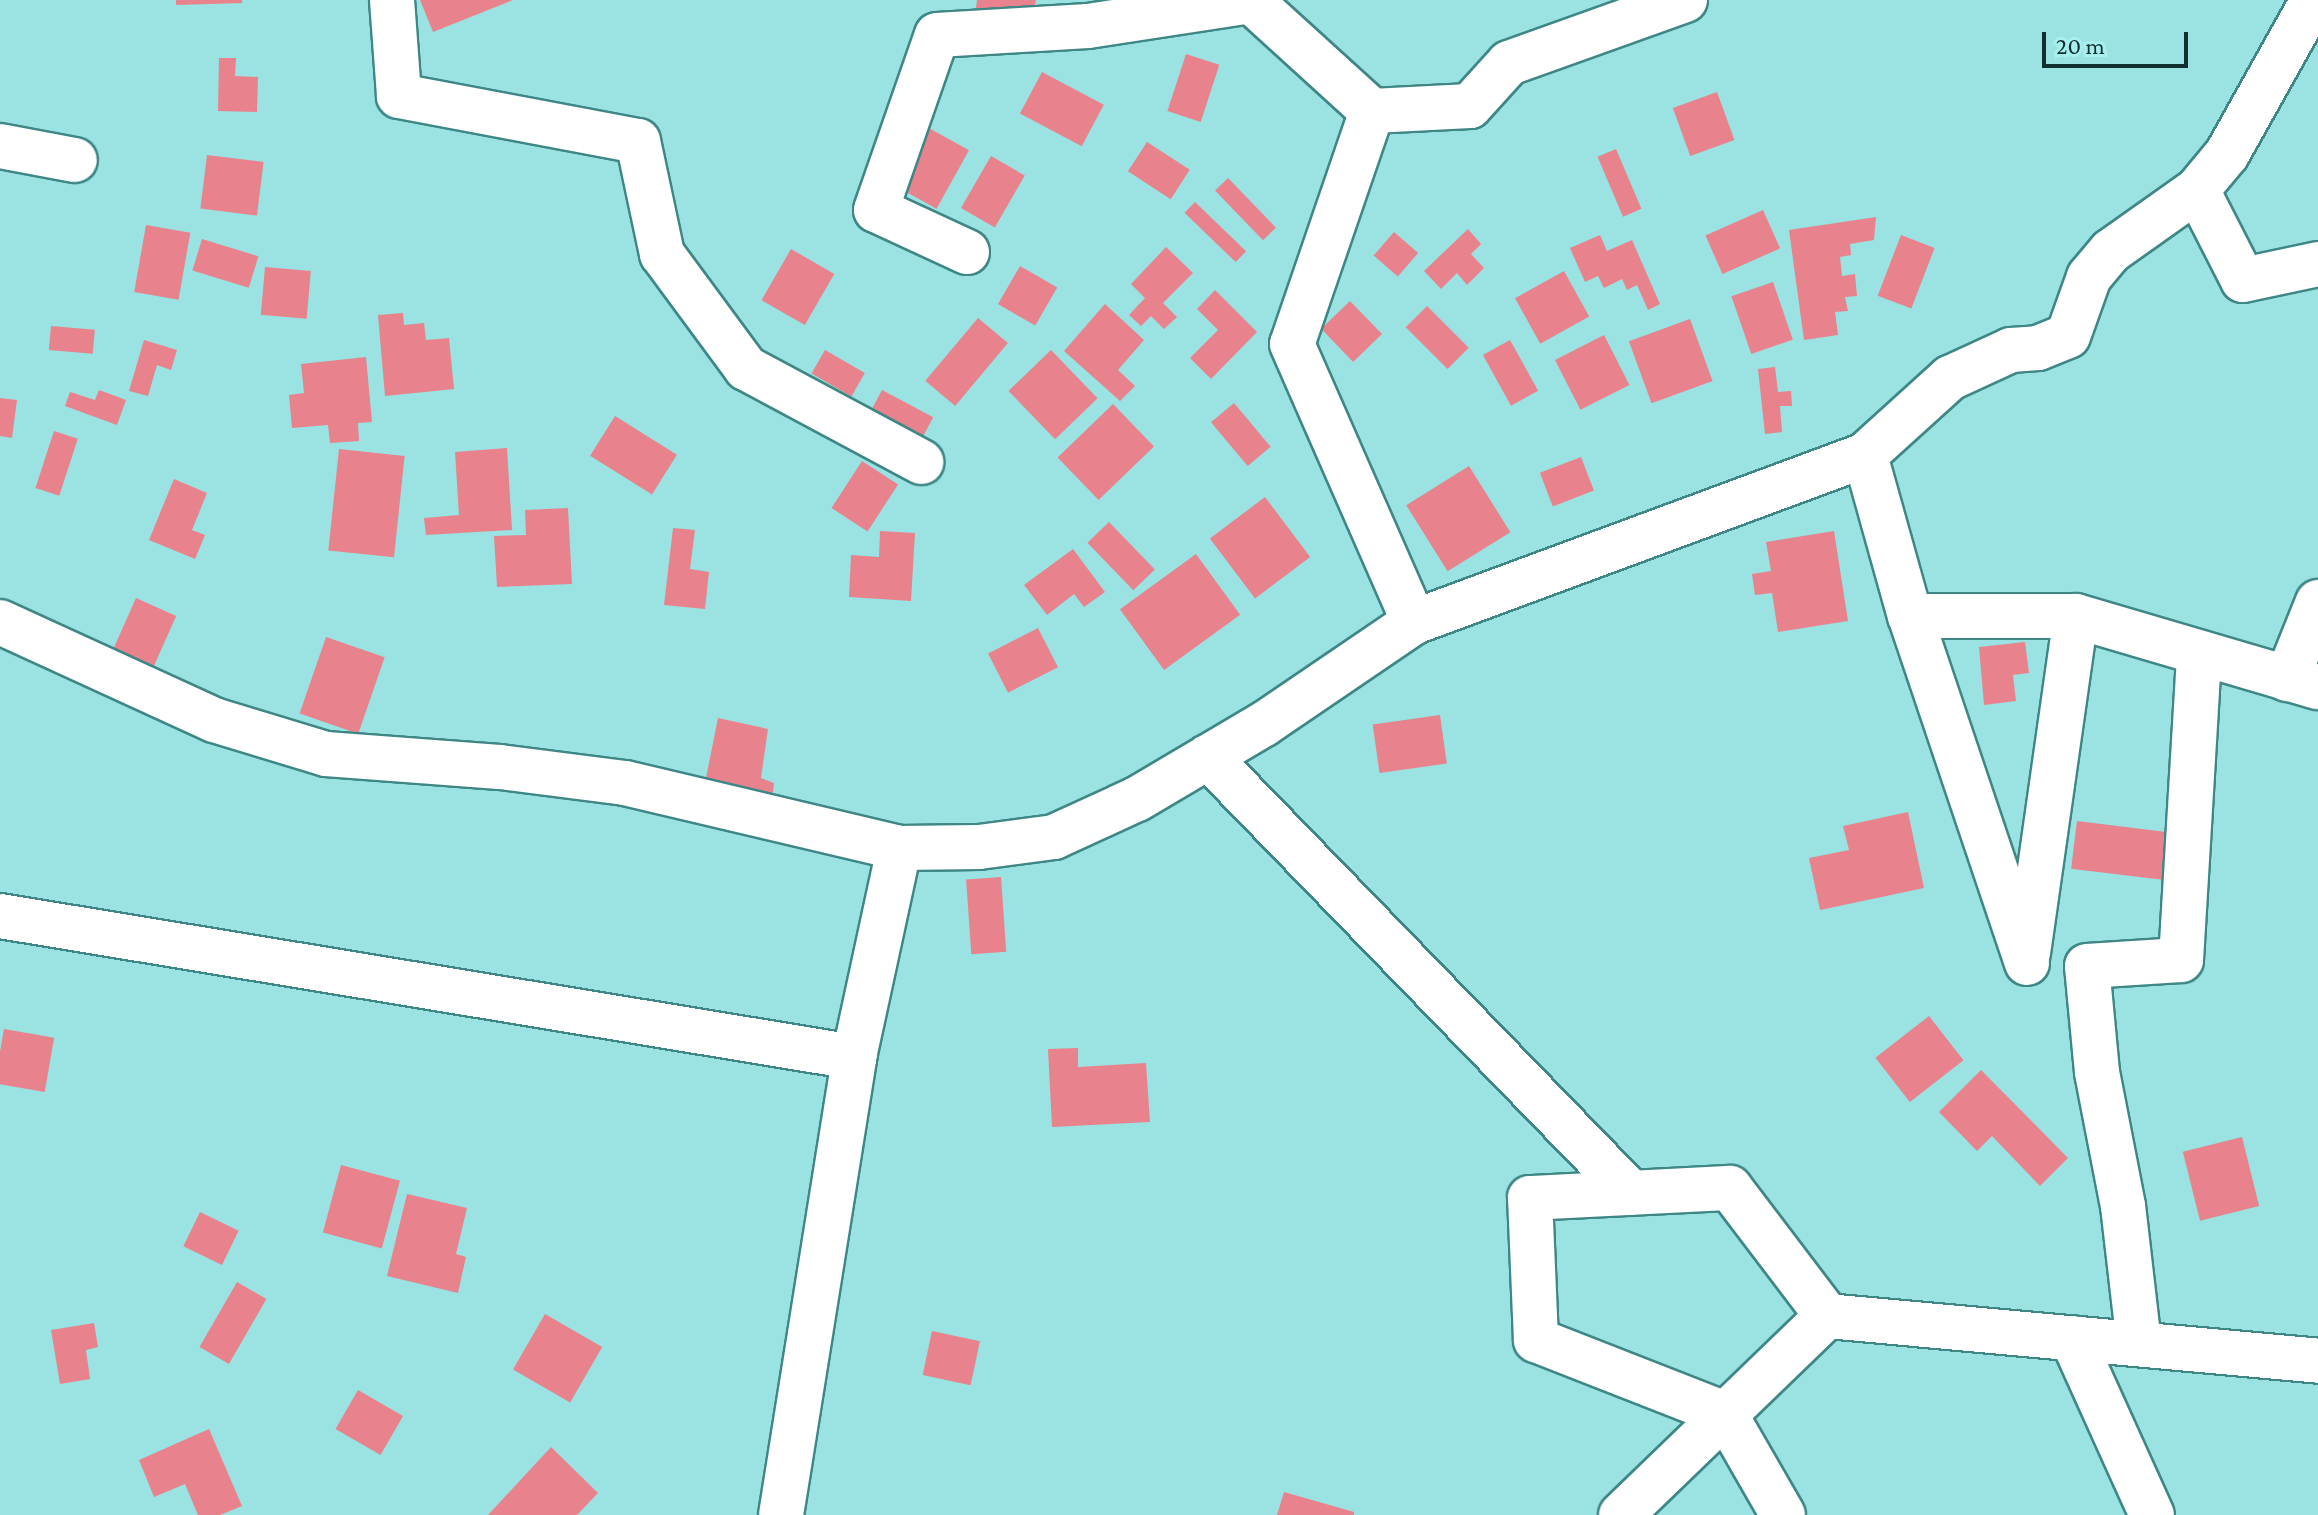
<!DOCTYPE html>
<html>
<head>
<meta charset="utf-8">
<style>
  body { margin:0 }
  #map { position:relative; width:2318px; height:1515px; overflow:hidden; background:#9ae3e2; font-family:"Crimson Pro",serif }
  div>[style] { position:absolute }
  .building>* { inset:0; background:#e8828c; transform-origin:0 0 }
  .roads { filter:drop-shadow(2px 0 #3f8787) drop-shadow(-2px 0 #3f8787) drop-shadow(0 2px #3f8787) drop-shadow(0 -2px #3f8787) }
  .street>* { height:44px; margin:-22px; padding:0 22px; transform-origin:22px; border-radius:22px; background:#fff }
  span { translate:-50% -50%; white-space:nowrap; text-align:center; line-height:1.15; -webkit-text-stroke:6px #a7f0ef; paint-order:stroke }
  .scale { position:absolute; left:2042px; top:32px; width:146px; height:36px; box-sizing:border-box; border:4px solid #112f2f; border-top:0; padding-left:10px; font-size:24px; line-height:28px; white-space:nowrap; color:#112f2f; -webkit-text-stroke:6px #a7f0ef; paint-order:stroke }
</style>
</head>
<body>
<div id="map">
  <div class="building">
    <i style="clip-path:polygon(176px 0,242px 0,242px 3px,176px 5px)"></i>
    <i style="clip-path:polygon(420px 0,513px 0,433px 32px)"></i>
    <i style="clip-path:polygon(977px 0,1036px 0,1032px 20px,976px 8px)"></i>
    <i style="left:1186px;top:54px;width:35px;height:60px;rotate:18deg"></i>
    <i style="clip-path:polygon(219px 58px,236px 58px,235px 76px,258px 77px,257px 112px,218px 111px)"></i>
    <i style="left:1042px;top:72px;width:70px;height:47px;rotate:28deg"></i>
    <i style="left:1717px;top:92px;width:51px;height:47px;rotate:70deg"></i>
    <i style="left:927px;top:127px;width:48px;height:67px;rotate:29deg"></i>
    <i style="left:1147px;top:142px;width:51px;height:35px;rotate:33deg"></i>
    <i style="left:1616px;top:149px;width:65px;height:20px;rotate:67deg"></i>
    <i style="left:207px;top:155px;width:57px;height:54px;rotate:7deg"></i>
    <i style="left:991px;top:156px;width:39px;height:60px;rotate:30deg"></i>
    <i style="left:1228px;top:178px;width:69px;height:18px;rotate:46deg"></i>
    <i style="left:1195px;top:202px;width:71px;height:15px;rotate:44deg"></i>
    <i style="left:1763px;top:210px;width:42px;height:63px;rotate:66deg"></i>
    <i style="clip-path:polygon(1876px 217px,1874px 240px,1850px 244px,1851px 255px,1840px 257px,1842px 276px,1855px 274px,1857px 296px,1845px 297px,1848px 311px,1835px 312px,1838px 335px,1804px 340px,1789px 230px)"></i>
    <i style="left:146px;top:225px;width:45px;height:68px;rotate:10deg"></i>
    <i style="clip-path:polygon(1468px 229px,1481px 244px,1471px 254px,1484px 268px,1467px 285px,1457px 273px,1441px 289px,1424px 271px)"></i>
    <i style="left:1394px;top:232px;width:32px;height:31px;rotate:41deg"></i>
    <i style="clip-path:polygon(1600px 235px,1607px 251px,1632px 240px,1660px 304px,1648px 310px,1637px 285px,1627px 290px,1622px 279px,1604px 288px,1598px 276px,1585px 282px,1570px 248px)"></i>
    <i style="left:1901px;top:235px;width:36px;height:65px;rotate:21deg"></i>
    <i style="left:202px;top:239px;width:59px;height:33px;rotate:17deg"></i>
    <i style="clip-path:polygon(1166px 247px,1193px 273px,1163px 303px,1177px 317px,1164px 329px,1151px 316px,1141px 326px,1129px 315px,1145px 298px,1131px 284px)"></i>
    <i style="left:791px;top:249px;width:50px;height:59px;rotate:30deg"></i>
    <i style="left:1020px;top:266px;width:43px;height:44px;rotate:30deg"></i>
    <i style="left:265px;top:267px;width:46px;height:48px;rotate:5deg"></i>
    <i style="left:1564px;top:271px;width:52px;height:56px;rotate:61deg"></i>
    <i style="left:1773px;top:282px;width:61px;height:44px;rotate:71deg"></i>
    <i style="clip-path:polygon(1215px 290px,1257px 332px,1211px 379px,1190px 358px,1218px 330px,1197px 309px)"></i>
    <i style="left:1350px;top:301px;width:46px;height:40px;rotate:46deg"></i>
    <i style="clip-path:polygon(1105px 304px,1144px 340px,1118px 370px,1135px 386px,1120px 401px,1064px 351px)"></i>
    <i style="left:1427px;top:306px;width:59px;height:30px;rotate:45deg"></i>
    <i style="clip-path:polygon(403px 313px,404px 325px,424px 323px,426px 340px,449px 338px,454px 389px,385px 396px,378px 315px)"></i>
    <i style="left:978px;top:318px;width:39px;height:82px;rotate:40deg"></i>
    <i style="left:1690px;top:319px;width:66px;height:65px;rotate:70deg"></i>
    <i style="left:51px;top:326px;width:44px;height:24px;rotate:5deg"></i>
    <i style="left:1604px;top:335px;width:56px;height:55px;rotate:63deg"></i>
    <i style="clip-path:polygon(144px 340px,177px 350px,171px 370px,157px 365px,148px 396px,129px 391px)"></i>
    <i style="left:1510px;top:340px;width:58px;height:31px;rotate:61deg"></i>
    <i style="left:825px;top:350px;width:46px;height:27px;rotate:30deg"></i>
    <i style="left:1051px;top:350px;width:67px;height:59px;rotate:46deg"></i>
    <i style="clip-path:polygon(366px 357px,372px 422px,358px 423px,359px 441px,330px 443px,328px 425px,292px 428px,289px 395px,304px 393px,301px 364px)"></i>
    <i style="clip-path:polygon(1775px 367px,1778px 392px,1791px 391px,1792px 406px,1780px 406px,1782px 432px,1765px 434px,1758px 369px)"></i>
    <i style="clip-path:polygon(99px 390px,126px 400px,117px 425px,65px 406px,70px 392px,95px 400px)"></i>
    <i style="left:882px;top:390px;width:58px;height:22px;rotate:28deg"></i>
    <i style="clip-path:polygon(0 398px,17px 400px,12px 438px,0 436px)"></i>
    <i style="left:1234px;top:403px;width:57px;height:30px;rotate:50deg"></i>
    <i style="left:1113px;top:404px;width:59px;height:77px;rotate:46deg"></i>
    <i style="left:615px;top:416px;width:73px;height:47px;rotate:32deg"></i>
    <i style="left:54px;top:431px;width:25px;height:60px;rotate:18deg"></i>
    <i style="clip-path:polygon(507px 448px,512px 530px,426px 535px,424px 518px,459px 515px,455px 452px)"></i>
    <i style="left:339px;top:449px;width:66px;height:102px;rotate:6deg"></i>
    <i style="left:1581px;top:457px;width:36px;height:44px;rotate:69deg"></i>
    <i style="left:862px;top:461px;width:43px;height:56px;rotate:33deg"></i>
    <i style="left:1469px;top:466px;width:78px;height:74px;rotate:58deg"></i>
    <i style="clip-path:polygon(174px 479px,207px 493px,192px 530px,205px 535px,195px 559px,149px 540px)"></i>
    <i style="left:1265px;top:497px;width:75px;height:69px;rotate:53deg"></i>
    <i style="clip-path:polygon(568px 508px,572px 584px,497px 587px,494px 536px,526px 535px,525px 510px)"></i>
    <i style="left:1109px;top:522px;width:66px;height:30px;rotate:46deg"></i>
    <i style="clip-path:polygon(673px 528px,695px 530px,690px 569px,709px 572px,705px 609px,664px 605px)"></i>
    <i style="clip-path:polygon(880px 531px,915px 533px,911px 601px,849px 597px,851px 555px,879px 557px)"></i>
    <i style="clip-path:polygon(1834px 531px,1848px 621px,1778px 632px,1772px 593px,1755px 595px,1752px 574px,1771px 571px,1766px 542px)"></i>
    <i style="clip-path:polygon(1073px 549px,1105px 592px,1084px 607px,1074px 594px,1047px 615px,1024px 585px)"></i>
    <i style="left:1196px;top:554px;width:75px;height:94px;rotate:54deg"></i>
    <i style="left:136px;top:598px;width:44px;height:56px;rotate:24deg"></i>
    <i style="left:1038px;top:628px;width:44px;height:56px;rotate:63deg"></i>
    <i style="left:326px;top:637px;width:62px;height:81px;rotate:19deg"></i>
    <i style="clip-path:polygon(2025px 642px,2029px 673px,2013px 675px,2016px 701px,1984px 705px,1979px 647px)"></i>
    <i style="left:1440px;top:715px;width:49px;height:68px;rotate:82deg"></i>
    <i style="clip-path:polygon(718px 718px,768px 729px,761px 778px,774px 783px,772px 800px,705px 783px)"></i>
    <i style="clip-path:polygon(1908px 812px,1924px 888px,1820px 910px,1809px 858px,1849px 850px,1843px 826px)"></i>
    <i style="left:2077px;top:821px;width:92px;height:48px;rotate:7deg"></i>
    <i style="left:1001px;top:877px;width:75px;height:35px;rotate:86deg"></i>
    <i style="left:1929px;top:1016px;width:56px;height:68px;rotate:52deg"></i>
    <i style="left:4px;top:1029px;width:51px;height:55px;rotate:10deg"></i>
    <i style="clip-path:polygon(1078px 1048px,1078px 1067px,1146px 1063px,1150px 1122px,1052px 1127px,1048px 1049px)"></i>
    <i style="clip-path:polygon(1981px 1070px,2068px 1158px,2040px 1186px,1992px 1136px,1977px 1151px,1939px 1112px)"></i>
    <i style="left:2242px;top:1137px;width:71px;height:61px;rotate:76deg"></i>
    <i style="left:341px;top:1165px;width:61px;height:70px;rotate:15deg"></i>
    <i style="clip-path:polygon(407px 1194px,467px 1208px,456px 1254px,466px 1257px,458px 1293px,387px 1276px)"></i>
    <i style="left:200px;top:1212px;width:43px;height:38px;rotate:26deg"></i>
    <i style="left:237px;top:1282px;width:34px;height:75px;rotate:30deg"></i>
    <i style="left:545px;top:1314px;width:66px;height:64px;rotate:30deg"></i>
    <i style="clip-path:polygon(94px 1323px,98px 1347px,86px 1350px,90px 1379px,60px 1384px,51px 1330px)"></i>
    <i style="left:932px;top:1331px;width:49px;height:45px;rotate:12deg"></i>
    <i style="left:358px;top:1390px;width:52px;height:45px;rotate:30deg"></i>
    <i style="clip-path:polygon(209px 1429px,242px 1506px,220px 1515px,198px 1515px,185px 1484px,154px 1497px,139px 1460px)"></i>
    <i style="clip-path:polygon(551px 1447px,598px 1493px,577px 1515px,488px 1515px)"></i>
    <i style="clip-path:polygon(1284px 1492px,1354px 1512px,1354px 1515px,1277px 1515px)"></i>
  </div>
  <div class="roads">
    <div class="street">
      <i style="left:392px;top:0;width:96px;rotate:85.8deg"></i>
      <i style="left:399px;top:96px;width:243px;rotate:10.7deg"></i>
      <i style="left:638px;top:141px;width:116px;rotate:78deg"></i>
      <i style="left:662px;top:254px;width:142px;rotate:53.6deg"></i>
      <i style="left:746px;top:368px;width:199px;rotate:28.2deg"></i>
      <i style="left:1372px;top:111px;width:246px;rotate:108.9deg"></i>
      <i style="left:1292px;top:344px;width:304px;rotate:66.3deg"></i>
      <i style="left:0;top:146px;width:76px;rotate:10.6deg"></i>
      <i style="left:2197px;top:190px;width:101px;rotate:62.9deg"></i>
      <i style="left:2243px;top:280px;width:77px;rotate:-12deg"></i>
      <i style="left:967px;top:252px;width:100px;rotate:-155.2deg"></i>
      <i style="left:876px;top:210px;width:185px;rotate:-70.8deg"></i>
      <i style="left:937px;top:35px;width:151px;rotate:-3.4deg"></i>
      <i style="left:1088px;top:26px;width:165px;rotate:-8.7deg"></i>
      <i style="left:1251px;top:1px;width:164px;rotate:42.3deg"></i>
      <i style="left:1372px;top:111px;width:98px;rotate:-2.9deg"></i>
      <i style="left:1470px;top:106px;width:58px;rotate:-47.8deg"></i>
      <i style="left:1509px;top:63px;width:187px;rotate:-19.7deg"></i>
      <i style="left:1865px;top:455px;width:167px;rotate:74.4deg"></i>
      <i style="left:0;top:622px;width:235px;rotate:24.6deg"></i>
      <i style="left:214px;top:720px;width:117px;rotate:16.9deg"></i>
      <i style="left:326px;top:754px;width:174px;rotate:4.3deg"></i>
      <i style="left:500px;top:767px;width:126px;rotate:7.3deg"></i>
      <i style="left:625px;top:783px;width:282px;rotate:13.3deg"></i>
      <i style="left:899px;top:848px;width:80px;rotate:-0.7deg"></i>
      <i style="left:979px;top:847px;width:76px;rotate:-7.6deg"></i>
      <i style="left:1054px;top:837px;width:91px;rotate:-24.6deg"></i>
      <i style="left:1137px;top:799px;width:147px;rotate:-30.6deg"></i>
      <i style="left:1264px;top:724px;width:181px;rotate:-34.2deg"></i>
      <i style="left:1414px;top:622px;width:481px;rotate:-20.3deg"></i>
      <i style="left:1865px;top:455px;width:115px;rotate:-42.2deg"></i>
      <i style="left:1950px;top:378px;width:67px;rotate:-24.7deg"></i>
      <i style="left:2011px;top:350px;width:27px;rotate:-4deg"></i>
      <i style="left:2038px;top:348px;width:32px;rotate:-22deg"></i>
      <i style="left:2068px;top:336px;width:63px;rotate:-70.4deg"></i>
      <i style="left:2089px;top:277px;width:34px;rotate:-50deg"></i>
      <i style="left:2111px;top:251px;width:105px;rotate:-35.3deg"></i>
      <i style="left:2197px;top:190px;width:47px;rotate:-50.2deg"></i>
      <i style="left:2227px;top:154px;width:176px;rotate:-60.8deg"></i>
      <i style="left:2287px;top:679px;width:83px;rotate:-68.1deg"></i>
      <i style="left:1208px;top:757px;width:607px;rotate:45.87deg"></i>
      <i style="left:0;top:916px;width:866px;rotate:9.38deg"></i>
      <i style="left:2028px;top:953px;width:340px;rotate:-81.9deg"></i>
      <i style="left:2027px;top:963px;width:366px;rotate:-108.6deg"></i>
      <i style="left:1910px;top:616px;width:166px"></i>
      <i style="left:2076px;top:616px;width:252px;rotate:16.4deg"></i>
      <i style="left:2072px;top:1338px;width:194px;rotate:65.7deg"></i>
      <i style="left:2139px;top:1344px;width:139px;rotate:-96.6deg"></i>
      <i style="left:2123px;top:1206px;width:136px;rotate:-101deg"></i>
      <i style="left:2097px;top:1072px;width:106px;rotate:-95.4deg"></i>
      <i style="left:2087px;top:966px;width:94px;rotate:-3.7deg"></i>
      <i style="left:2181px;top:960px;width:307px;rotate:-86.6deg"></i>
      <i style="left:781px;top:1515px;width:464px;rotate:-80.9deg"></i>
      <i style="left:854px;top:1057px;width:214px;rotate:-77.8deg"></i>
      <i style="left:1621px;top:1515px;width:286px;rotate:-44deg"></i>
      <i style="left:1827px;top:1316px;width:493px;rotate:5.2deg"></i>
      <i style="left:1783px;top:1515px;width:116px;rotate:-119.9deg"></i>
      <i style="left:1725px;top:1414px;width:203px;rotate:-158.6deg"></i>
      <i style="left:1536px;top:1340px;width:142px;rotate:-92.4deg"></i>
      <i style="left:1530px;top:1198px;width:200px;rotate:-2.9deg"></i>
      <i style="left:1730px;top:1188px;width:161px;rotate:52.8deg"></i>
    </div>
  </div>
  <div class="scale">20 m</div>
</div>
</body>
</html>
